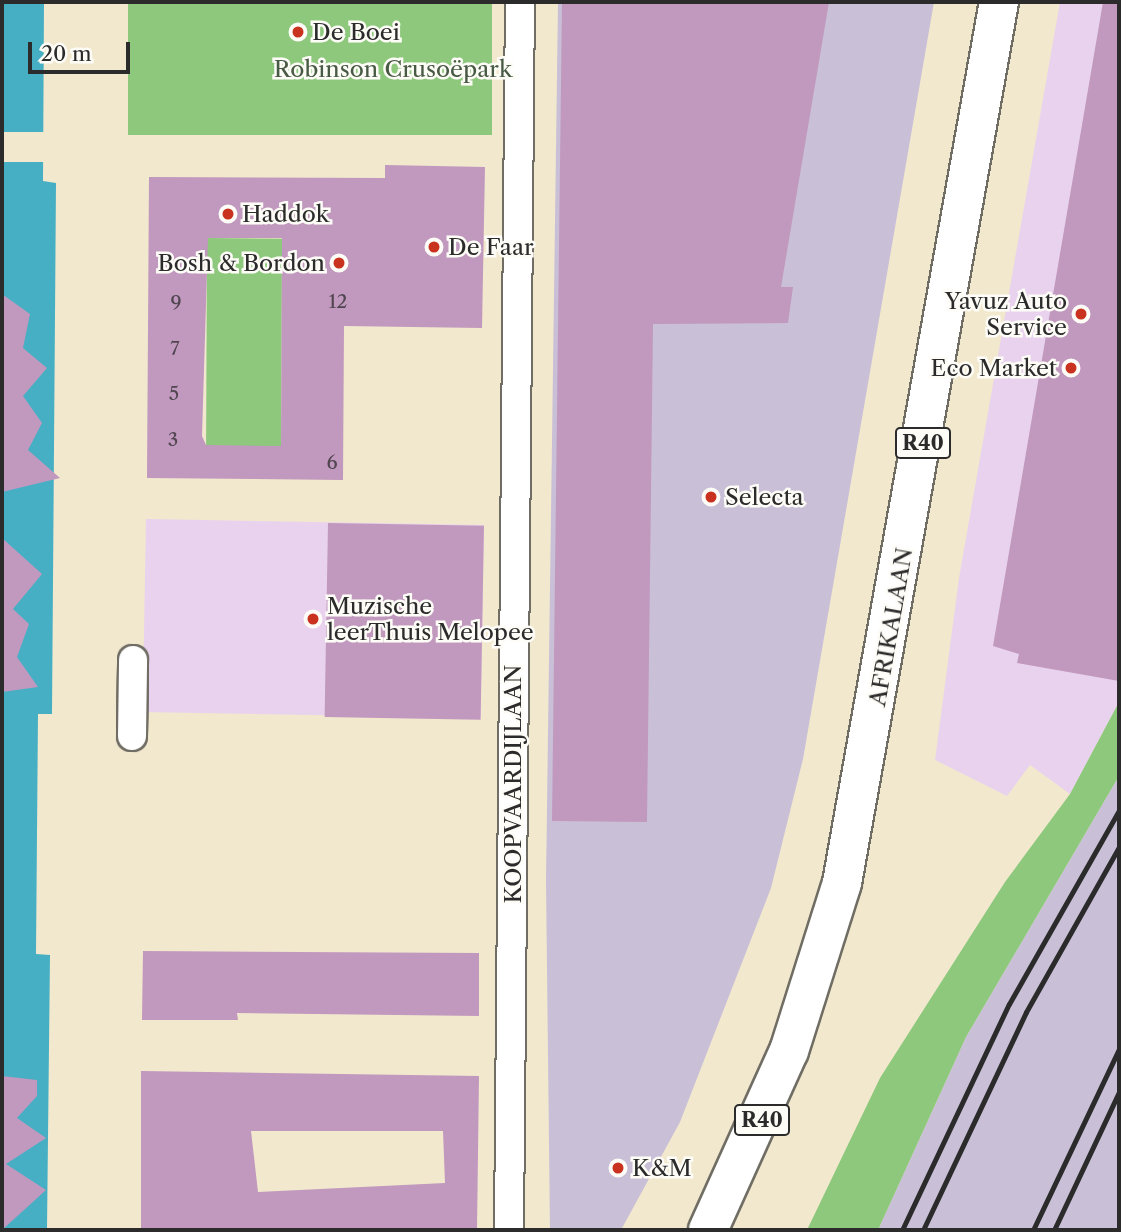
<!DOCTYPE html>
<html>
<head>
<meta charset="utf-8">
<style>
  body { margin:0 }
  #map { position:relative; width:1121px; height:1232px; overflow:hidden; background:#f1e8ce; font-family:"Libre Caslon Text",serif }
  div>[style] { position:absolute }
  .built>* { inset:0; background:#e9d2ee; transform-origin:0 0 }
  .industrial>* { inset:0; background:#c9bfd7 }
  .green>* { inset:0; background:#8dc87d; transform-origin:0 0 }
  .water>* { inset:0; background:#46afc4 }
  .pier>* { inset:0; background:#f1e8ce; transform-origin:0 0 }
  .building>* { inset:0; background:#c198be; transform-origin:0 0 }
  .roads { filter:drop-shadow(2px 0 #706d64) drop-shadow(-2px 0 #706d64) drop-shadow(0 2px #706d64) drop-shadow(0 -2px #706d64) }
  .street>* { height:28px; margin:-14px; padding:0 14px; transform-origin:14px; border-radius:14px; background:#fff }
  .primary>* { height:38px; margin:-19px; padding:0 19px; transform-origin:19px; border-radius:19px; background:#fff }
  .rail>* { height:5px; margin:-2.5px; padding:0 2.5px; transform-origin:2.5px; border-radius:2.5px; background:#2b2b2b }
  .dots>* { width:19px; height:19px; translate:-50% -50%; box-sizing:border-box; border:4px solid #fdfcf7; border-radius:50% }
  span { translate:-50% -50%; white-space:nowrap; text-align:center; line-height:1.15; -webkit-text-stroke:5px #fdfcf7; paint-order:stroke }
  .number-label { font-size:19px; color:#504650 }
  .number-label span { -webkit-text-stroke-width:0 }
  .shield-label span { padding:2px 5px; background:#fdfcf7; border:2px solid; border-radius:5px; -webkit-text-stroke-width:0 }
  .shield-label { font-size:21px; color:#2b2b2b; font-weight:700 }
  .poi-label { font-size:23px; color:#2b2b2b }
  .left { translate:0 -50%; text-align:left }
  .right { translate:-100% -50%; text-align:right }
  .park-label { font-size:23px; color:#485a44 }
  .street-label { font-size:23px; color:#2b2b2b }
  .frame { position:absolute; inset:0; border:4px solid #2b2b2b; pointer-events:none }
  .scale { position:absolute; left:28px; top:42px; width:102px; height:32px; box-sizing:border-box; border:4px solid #2b2b2b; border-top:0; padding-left:9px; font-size:21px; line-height:24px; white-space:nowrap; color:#2b2b2b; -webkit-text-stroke:5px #fdfcf7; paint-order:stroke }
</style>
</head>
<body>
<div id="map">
  <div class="built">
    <i style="clip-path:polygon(1060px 2px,1119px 2px,1119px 702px,1070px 794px,1030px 765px,1007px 796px,935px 760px,959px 578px)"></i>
    <i style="left:146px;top:519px;width:338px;height:193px;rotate:1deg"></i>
  </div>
  <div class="industrial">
    <i style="clip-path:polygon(558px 2px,934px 2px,803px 759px,771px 888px,680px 1122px,621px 1230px,550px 1230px,546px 881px)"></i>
    <i style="clip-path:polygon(1119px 776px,1119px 1230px,878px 1230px,966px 1037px)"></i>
  </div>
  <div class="green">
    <i style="left:128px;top:2px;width:364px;height:133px"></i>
    <i style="clip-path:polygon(207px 238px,327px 239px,282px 258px,281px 446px,206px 467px)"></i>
    <i style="clip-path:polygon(1119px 702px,1119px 776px,966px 1037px,878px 1230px,807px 1230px,880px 1078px,1005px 882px,1070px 794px)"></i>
  </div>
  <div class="water">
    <i style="clip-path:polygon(2px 2px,44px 2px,43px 181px,56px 183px,52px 714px,38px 714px,36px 954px,50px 955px,47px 1230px,2px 1230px)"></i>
  </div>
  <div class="pier">
    <i style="left:2px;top:132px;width:45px;height:30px"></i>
  </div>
  <div class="building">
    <i style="clip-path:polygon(562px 2px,829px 2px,781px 287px,793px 287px,788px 323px,653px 324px,647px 822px,552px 821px)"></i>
    <i style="clip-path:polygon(1103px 2px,1119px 2px,1119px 681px,1017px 663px,1019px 654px,993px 646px)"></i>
    <i style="clip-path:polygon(evenodd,385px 165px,485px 167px,482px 328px,344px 326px,343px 480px,147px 478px,149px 177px,385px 178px,385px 165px,208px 238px,282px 238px,281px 446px,206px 445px,202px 436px,208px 238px)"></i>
    <i style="clip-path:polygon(2px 294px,30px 314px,23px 348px,47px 368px,23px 396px,42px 423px,28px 450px,60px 478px,2px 492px)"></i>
    <i style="left:328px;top:523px;width:156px;height:194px;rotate:1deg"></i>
    <i style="clip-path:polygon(2px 538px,42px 574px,13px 609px,29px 624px,17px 657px,38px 687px,2px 692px)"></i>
    <i style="clip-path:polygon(143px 951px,479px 953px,479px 1016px,237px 1013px,238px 1020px,142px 1020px)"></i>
    <i style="clip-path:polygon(evenodd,141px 1071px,479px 1076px,477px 1230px,141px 1230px,141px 1071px,251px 1131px,443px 1131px,445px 1183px,258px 1192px,251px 1131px)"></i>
    <i style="clip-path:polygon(2px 1076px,37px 1080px,37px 1096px,17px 1118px,46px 1138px,6px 1164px,46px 1190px,2px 1230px)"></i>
  </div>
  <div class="roads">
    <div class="street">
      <i style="left:132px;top:736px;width:76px;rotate:-89.2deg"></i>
      <i style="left:509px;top:1230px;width:1228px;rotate:-89.49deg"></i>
    </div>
    <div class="primary">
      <i style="left:708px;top:1230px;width:196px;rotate:-65.7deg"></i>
      <i style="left:789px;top:1051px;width:176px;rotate:-72.5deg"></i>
      <i style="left:842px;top:883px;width:895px;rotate:-79.9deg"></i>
    </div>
  </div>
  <div class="rail">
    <i style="left:902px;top:1230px;width:250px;rotate:-64.7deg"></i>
    <i style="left:1009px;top:1004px;width:223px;rotate:-60.4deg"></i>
    <i style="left:923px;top:1230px;width:241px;rotate:-64.7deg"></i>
    <i style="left:1026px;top:1012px;width:189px;rotate:-60.6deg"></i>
    <i style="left:1033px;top:1230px;width:200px;rotate:-64.6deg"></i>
    <i style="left:1054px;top:1230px;width:153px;rotate:-64.8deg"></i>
  </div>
  <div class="dots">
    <i style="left:298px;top:32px;background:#c8321e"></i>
    <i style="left:228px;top:214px;background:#c8321e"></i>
    <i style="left:434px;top:247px;background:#c8321e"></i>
    <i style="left:339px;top:263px;background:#c8321e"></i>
    <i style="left:1081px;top:314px;background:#c8321e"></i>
    <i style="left:1071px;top:368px;background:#c8321e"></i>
    <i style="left:711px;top:497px;background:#c8321e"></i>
    <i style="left:313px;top:619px;background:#c8321e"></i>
    <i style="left:618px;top:1168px;background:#c8321e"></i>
  </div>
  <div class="number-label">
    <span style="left:338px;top:302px">12</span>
    <span style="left:176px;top:303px">9</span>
    <span style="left:175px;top:349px">7</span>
    <span style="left:174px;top:394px">5</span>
    <span style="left:173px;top:440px">3</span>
    <span style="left:332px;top:463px">6</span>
  </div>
  <div class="shield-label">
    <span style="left:923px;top:443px">R40</span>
    <span style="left:762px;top:1120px">R40</span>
  </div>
  <div class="poi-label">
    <span class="left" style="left:312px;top:32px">De Boei</span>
    <span class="left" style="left:242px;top:214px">Haddok</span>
    <span class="left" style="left:448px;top:247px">De Faar</span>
    <span class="right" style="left:325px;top:263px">Bosh &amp; Bordon</span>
    <span class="right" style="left:1067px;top:314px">Yavuz Auto<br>Service</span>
    <span class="right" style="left:1057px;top:368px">Eco Market</span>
    <span class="left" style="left:725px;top:497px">Selecta</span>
    <span class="left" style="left:327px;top:619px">Muzische<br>leerThuis Melopee</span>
    <span class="left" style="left:632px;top:1168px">K&amp;M</span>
  </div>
  <div class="park-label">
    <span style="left:393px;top:69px">Robinson Crusoëpark</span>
  </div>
  <div class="street-label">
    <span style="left:891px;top:627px;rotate:-80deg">AFRIKALAAN</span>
    <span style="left:513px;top:784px;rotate:-90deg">KOOPVAARDIJLAAN</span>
  </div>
  <div class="frame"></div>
  <div class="scale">20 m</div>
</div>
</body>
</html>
